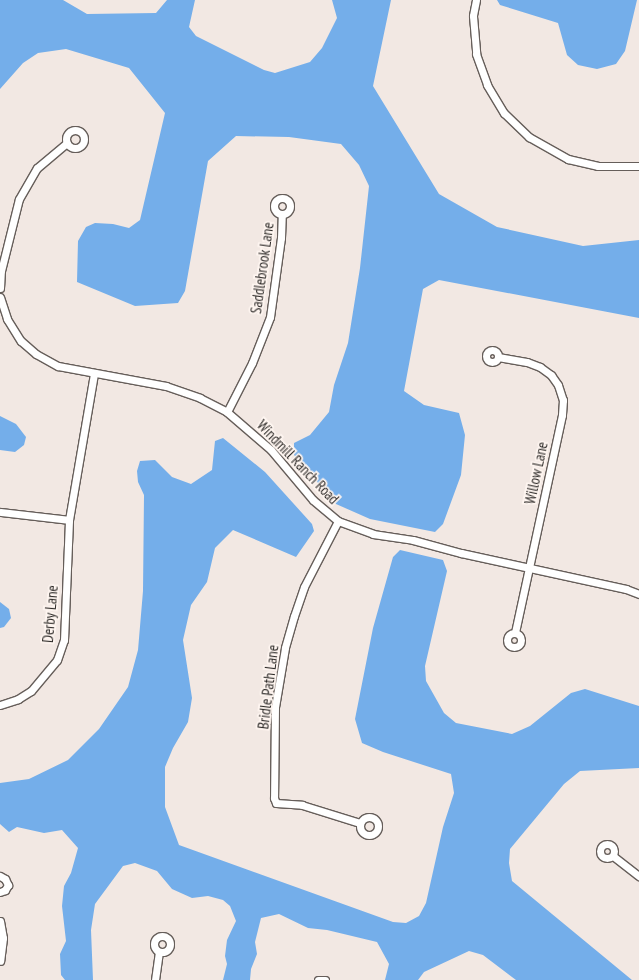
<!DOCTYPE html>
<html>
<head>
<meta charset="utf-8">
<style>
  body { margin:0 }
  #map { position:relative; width:639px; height:980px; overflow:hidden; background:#f2e8e3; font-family:"PT Sans Narrow",sans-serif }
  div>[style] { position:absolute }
  .water>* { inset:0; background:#74aeea }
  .roads { filter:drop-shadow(1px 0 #665e5a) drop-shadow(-1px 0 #665e5a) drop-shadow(0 1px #665e5a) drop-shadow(0 -1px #665e5a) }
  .minor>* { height:7px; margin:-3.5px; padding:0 3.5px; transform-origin:3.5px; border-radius:3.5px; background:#fff }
  .minor>.ring { margin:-3.5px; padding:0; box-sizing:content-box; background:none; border:7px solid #fff; border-radius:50% }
  span { translate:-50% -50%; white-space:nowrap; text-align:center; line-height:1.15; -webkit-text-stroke:3.5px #fff6f1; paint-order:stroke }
  .street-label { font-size:15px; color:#2c2927 }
</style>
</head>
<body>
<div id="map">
  <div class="water">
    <i style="clip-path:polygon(0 0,63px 0,87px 14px,156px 13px,167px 0,195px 0,189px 27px,196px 36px,264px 70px,275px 73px,310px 62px,322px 48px,337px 18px,332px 0,391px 0,373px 86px,439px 194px,497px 227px,583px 246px,639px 240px,639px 318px,439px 280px,423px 289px,404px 391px,424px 405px,459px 413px,465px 435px,461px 475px,443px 524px,435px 532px,370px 519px,336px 504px,294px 455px,294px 443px,310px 435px,329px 412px,334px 385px,348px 343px,360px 268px,369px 186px,359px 165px,341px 144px,289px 137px,236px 136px,208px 161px,185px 291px,178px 303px,135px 306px,77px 282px,78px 241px,86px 227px,95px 223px,113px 224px,129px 228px,140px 220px,165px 113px,129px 68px,66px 49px,38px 53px,23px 63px,0 89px)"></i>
    <i style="clip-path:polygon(497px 0,637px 0,625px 51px,616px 64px,597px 69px,578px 65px,567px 55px,558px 23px,500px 5px)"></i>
    <i style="clip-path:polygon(0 416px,16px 424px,26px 437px,24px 445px,15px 452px,0 450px)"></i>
    <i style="clip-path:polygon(223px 438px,265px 472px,312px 524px,314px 531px,296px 557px,233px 530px,215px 548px,207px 582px,191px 605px,183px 640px,192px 698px,188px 722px,173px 748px,165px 767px,165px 807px,179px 845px,393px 922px,406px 923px,419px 916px,426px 903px,443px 827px,454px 793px,451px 774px,383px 752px,362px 743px,355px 719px,373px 628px,393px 557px,400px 550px,443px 560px,447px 571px,425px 666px,426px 681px,444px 713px,456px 723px,512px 734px,530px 726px,571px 693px,585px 689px,639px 706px,639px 768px,580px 771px,564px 784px,510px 849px,509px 863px,512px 881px,632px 980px,516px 980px,483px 955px,469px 951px,424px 972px,418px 980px,385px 980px,389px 964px,377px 942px,327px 930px,308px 928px,279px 914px,261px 918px,255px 942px,257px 954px,251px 969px,250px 980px,223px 980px,227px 964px,225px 956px,227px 940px,236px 921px,230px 906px,223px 900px,208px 896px,192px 898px,172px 889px,157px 871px,135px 863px,123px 866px,95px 904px,91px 930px,93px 980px,65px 980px,61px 975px,60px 954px,66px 941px,62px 906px,64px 886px,71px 873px,78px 848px,62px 830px,44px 833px,17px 827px,9px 832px,0 824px,0 783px,29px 779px,68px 760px,99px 729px,128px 687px,138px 650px,143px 591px,144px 495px,138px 482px,137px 471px,140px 461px,155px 460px,172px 477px,191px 484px,212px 470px,215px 441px)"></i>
    <i style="clip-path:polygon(0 602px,9px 609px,11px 618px,4px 627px,0 628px)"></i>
  </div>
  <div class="roads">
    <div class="minor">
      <i style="left:476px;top:0;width:16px;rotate:101deg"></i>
      <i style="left:473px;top:16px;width:38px;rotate:85deg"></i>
      <i style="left:476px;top:54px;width:33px;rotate:70deg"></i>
      <i style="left:487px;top:85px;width:33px;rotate:59deg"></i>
      <i style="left:504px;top:113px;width:35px;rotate:44deg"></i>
      <i style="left:529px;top:137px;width:45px;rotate:29.4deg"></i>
      <i style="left:568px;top:159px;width:31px;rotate:13deg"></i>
      <i style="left:598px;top:166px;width:41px"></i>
      <i class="ring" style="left:66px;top:130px;width:11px;height:11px"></i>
      <i class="ring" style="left:274px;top:198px;width:9px;height:9px"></i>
      <i style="left:0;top:288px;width:17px;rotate:-87deg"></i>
      <i style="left:1px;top:271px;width:74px;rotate:-76deg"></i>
      <i style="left:19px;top:199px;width:36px;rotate:-60deg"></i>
      <i style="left:37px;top:168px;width:39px;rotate:-40deg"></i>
      <i style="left:0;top:297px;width:23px;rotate:72deg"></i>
      <i style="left:7px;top:319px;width:26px;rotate:58deg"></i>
      <i style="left:21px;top:341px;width:20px;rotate:41deg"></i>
      <i style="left:36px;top:354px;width:25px;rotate:29deg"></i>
      <i style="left:58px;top:366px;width:110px;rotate:10.5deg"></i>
      <i style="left:166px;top:386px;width:36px;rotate:19deg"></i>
      <i style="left:200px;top:398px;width:30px;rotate:27deg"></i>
      <i style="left:227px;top:412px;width:58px;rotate:40.8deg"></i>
      <i style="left:271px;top:450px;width:65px;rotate:50deg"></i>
      <i style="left:313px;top:500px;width:33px;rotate:40deg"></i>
      <i style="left:338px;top:521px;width:37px;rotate:20deg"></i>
      <i style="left:373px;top:534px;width:40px;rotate:8.5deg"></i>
      <i style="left:413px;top:540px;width:50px;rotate:15.2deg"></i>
      <i style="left:461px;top:553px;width:169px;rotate:12.3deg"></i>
      <i style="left:626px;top:589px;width:14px;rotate:21deg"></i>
      <i class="ring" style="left:486px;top:350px;width:5px;height:5px"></i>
      <i style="left:498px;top:357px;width:29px;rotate:10deg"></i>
      <i style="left:527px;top:362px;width:14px;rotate:21deg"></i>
      <i style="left:540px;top:367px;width:14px;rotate:36deg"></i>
      <i style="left:551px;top:375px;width:12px;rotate:55deg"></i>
      <i style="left:558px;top:385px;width:16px;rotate:72deg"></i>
      <i style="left:563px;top:400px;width:15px;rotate:94deg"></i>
      <i style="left:562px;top:415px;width:223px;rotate:102.2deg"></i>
      <i style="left:227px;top:412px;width:55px;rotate:-63deg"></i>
      <i style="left:252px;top:363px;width:49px;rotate:-68.6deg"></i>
      <i style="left:270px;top:317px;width:80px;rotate:-82.1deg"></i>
      <i style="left:281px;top:238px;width:23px;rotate:-88deg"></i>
      <i style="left:0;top:512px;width:69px;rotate:6.6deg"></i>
      <i style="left:338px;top:521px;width:74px;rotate:117.3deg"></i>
      <i style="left:304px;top:587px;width:31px;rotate:109deg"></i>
      <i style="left:294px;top:616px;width:33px;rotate:106deg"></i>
      <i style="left:285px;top:648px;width:60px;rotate:99.6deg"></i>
      <i style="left:275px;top:707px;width:91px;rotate:90.6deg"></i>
      <i style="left:274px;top:798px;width:5px;rotate:68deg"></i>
      <i style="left:276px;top:803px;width:26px;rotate:4deg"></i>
      <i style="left:302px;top:805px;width:61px;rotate:17.2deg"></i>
      <i class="ring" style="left:507px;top:633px;width:7px;height:7px"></i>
      <i style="left:0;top:705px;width:19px;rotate:-18deg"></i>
      <i style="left:18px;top:699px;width:15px;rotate:-32deg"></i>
      <i style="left:31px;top:691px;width:40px;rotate:-50deg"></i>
      <i style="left:57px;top:660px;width:21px;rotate:-71deg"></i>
      <i style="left:64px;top:640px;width:120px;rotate:-87.6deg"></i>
      <i style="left:69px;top:520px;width:149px;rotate:-80.3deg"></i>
      <i class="ring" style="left:360px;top:817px;width:11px;height:11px"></i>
      <i class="ring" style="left:600px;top:844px;width:7px;height:7px"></i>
      <i style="left:613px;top:856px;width:33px;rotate:38deg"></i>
      <i style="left:0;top:876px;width:6px;rotate:31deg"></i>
      <i style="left:5px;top:879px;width:7px;rotate:63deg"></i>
      <i style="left:8px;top:885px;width:6px;rotate:121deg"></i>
      <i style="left:5px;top:890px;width:5px;rotate:158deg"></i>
      <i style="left:0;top:921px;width:17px;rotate:80deg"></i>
      <i style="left:3px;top:938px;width:23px;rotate:97deg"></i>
      <i class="ring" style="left:154px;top:936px;width:9px;height:9px"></i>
      <i style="left:155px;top:980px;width:27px;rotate:-82deg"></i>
      <i style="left:318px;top:980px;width:7px"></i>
    </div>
  </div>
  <div class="street-label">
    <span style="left:262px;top:268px;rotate:-82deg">Saddlebrook Lane</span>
    <span style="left:298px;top:462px;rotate:46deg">Windmill Ranch Road</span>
    <span style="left:536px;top:473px;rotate:-78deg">Willow Lane</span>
    <span style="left:50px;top:614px;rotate:-85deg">Derby Lane</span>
    <span style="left:268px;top:687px;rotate:-83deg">Bridle Path Lane</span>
  </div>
</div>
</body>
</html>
